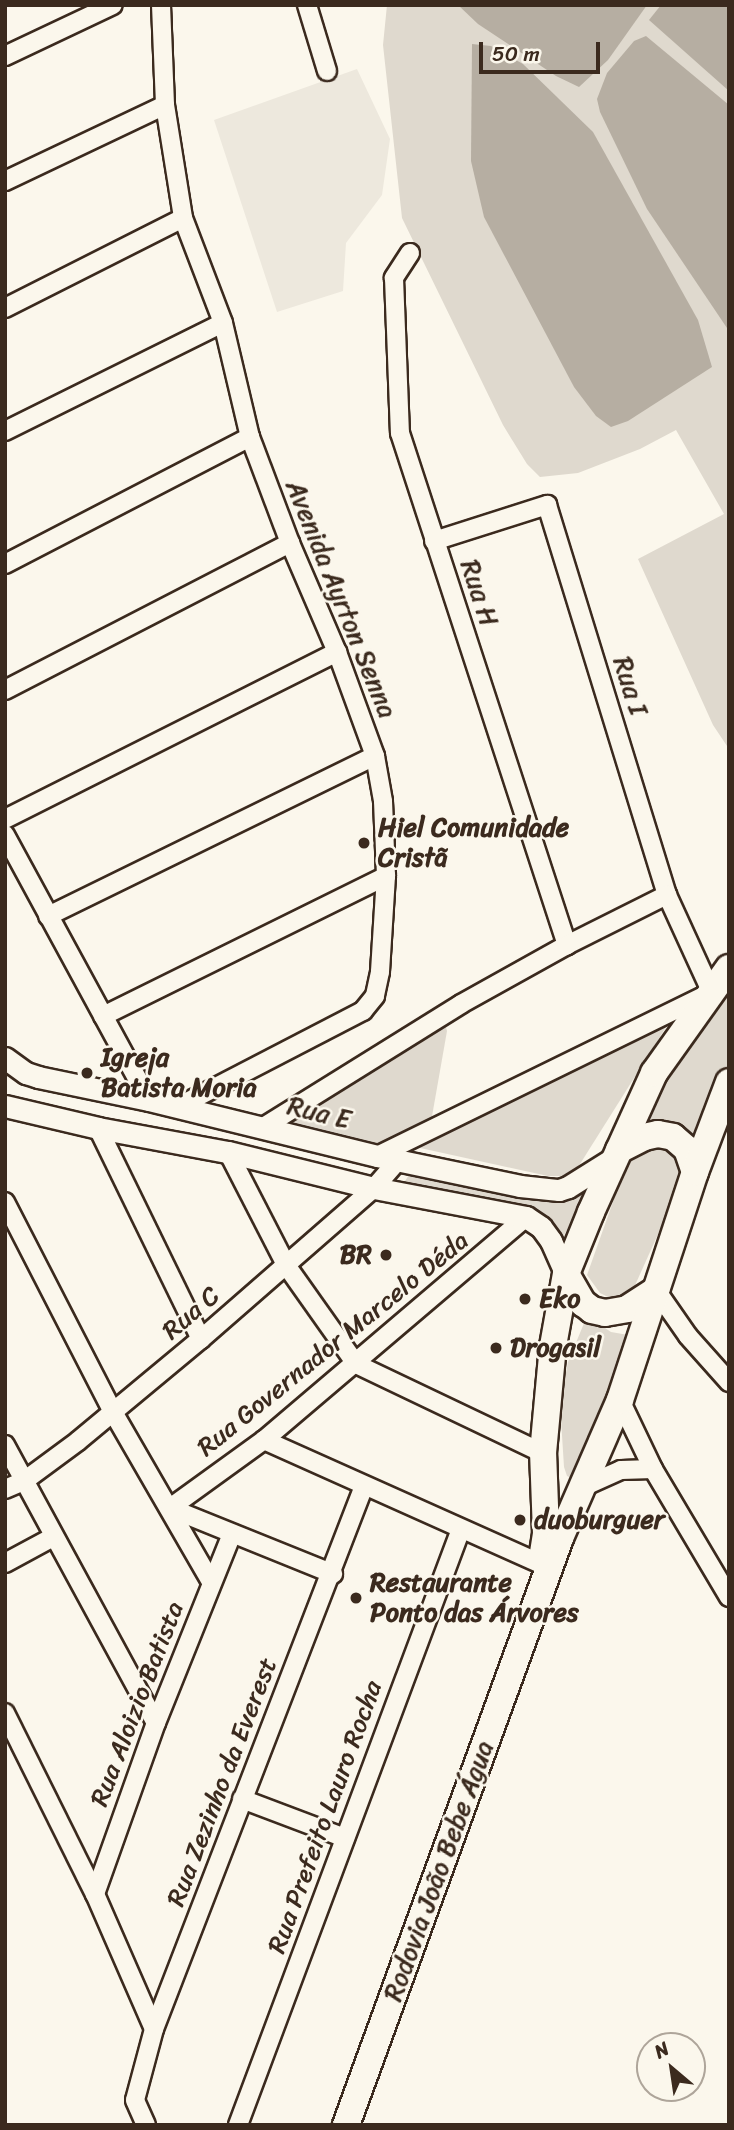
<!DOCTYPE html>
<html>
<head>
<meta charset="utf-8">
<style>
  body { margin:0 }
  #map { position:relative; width:734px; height:2130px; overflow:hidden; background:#fbf7ec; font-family:Sriracha,sans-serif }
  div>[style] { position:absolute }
  .built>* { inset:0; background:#ede8dd }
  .green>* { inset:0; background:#dfd9ce }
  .water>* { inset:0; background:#b6aea2 }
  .roads { filter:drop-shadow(2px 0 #3b2a1e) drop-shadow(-2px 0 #3b2a1e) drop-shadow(0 2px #3b2a1e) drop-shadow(0 -2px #3b2a1e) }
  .minor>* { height:18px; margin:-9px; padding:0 9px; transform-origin:9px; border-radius:9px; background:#fbf7ec }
  .tertiary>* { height:21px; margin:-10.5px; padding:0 10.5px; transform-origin:10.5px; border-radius:10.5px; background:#fbf7ec }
  .primary>* { height:26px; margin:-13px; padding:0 13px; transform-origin:13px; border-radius:13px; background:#fbf7ec }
  .dots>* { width:19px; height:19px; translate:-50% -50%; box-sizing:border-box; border:4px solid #fbf7ec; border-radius:50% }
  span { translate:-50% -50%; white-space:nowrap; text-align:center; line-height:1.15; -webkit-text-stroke:5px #fbf7ec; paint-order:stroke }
  .street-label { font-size:26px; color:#3b2a1e }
  .poi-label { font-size:26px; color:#3b2a1e; font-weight:700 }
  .left { translate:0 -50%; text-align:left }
  .right { translate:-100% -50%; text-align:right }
  .frame { position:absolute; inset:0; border:7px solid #3b2a1e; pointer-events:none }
  .north { position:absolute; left:636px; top:2032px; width:70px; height:70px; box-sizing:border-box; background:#fbf7ec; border:2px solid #aea59a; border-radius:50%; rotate:331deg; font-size:19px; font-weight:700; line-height:28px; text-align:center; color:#3b2a1e }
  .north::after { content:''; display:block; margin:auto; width:24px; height:32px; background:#3b2a1e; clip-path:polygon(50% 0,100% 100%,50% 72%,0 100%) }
  .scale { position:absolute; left:479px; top:42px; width:121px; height:32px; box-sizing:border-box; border:4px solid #3b2a1e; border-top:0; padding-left:9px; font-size:21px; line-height:24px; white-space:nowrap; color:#3b2a1e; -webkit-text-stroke:5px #fbf7ec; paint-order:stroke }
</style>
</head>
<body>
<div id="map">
  <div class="built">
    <i style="clip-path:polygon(357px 69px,390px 139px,382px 195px,346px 243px,343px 291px,277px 312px,214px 120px)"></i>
  </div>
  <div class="green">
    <i style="clip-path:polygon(387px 5px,729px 5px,729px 749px,713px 725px,638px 559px,724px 514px,676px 430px,640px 449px,578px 473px,540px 477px,527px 464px,503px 425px,402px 218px,383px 45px)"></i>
    <i style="clip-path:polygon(729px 994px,729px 1062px,695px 1145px,636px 1133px,647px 1109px,681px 1055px)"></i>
    <i style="clip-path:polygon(673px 1016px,575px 1172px,565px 1176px,548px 1176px,411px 1146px)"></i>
    <i style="clip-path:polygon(445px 1023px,447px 1031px,431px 1122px,385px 1145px,284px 1123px)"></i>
    <i style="clip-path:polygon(676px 1146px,684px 1167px,659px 1232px,632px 1292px,624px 1297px,612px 1299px,600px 1293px,587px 1275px,630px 1154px,638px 1147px)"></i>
    <i style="clip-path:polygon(412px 1170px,550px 1197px,596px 1174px,559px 1245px,555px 1235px,402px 1186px)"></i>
    <i style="clip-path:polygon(587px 1316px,611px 1332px,634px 1336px,574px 1479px,567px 1476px,564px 1467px,560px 1404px,568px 1362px)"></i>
  </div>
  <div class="water">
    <i style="clip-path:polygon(458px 5px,647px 5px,608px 60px,579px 87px,556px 76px,478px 24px)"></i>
    <i style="clip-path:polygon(661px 5px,729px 5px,729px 91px,649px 20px)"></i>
    <i style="clip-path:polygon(646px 36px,729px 105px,729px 331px,647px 209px,600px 112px,597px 99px,607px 73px,634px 41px)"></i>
    <i style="clip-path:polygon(472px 44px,491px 46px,523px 64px,593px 132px,698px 320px,712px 367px,628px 421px,611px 427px,596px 416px,574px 387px,484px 217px,471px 161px)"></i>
  </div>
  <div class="roads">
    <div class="minor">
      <i style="left:161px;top:5px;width:100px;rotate:87.7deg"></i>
      <i style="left:165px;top:105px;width:114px;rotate:80.9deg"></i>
      <i style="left:183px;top:218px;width:112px;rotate:69.1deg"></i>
      <i style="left:223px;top:323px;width:117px;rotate:76.7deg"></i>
      <i style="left:250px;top:437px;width:113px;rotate:69.3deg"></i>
      <i style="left:290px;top:543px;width:119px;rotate:66.7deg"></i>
      <i style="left:337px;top:652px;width:111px;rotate:69.9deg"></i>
      <i style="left:375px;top:756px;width:46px;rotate:79.9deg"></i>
      <i style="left:383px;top:801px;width:75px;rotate:87.7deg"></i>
      <i style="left:386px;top:876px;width:96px;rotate:93.6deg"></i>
      <i style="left:380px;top:972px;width:25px;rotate:102deg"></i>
      <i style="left:375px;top:996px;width:19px;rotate:129deg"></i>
      <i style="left:363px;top:1011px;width:208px;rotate:152.6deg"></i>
      <i style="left:307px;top:5px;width:69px;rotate:73.1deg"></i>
      <i style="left:5px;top:56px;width:119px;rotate:-25.3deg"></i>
      <i style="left:5px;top:181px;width:177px;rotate:-25.4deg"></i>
      <i style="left:410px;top:253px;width:30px;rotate:123deg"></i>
      <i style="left:394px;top:278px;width:155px;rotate:87.8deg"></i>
      <i style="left:400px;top:433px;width:539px;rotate:71.94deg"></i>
      <i style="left:5px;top:308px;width:199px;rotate:-26.8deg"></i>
      <i style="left:5px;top:431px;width:243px;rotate:-26.4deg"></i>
      <i style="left:434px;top:541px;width:119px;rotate:-17.7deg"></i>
      <i style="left:547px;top:505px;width:408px;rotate:72.9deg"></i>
      <i style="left:667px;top:895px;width:106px;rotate:65.4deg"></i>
      <i style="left:5px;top:564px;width:276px;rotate:-27.4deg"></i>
      <i style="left:5px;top:690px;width:321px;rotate:-27.3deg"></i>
      <i style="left:5px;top:819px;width:372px;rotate:-26.7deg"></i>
      <i style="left:5px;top:835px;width:302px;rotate:61.5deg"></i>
      <i style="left:48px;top:916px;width:364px;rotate:-26.1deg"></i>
      <i style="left:103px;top:1016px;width:316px;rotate:-26.3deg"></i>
      <i style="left:98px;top:1128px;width:235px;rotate:64deg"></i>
      <i style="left:262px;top:1128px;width:234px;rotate:-31.9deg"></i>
      <i style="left:461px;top:1004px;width:121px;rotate:-29.1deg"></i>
      <i style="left:567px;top:945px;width:112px;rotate:-26.6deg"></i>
      <i style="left:228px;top:1152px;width:127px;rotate:62.8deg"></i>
      <i style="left:286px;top:1265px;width:121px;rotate:54.7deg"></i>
      <i style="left:356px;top:1364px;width:207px;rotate:25.5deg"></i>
      <i style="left:377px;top:1156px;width:366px;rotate:-26.1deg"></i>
      <i style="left:5px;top:1202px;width:236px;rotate:62.8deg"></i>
      <i style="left:113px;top:1412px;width:196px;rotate:60deg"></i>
      <i style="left:656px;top:1290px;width:56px;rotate:55.2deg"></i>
      <i style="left:688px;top:1336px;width:62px;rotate:48.3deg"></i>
      <i style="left:620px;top:1400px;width:76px;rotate:64.4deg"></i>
      <i style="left:653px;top:1469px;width:149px;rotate:59.3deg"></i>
      <i style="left:264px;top:1440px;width:303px;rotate:24.1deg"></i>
      <i style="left:5px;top:1445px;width:316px;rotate:61.5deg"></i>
      <i style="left:585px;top:1486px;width:39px;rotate:-24deg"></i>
      <i style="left:621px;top:1470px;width:32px;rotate:-2deg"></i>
      <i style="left:5px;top:1489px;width:21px;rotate:-23deg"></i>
      <i style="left:24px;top:1481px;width:67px;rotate:-36.5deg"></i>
      <i style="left:78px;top:1441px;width:160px;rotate:-39.7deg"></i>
      <i style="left:201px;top:1339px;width:230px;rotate:-41.1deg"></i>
      <i style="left:374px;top:1188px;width:37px;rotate:-49deg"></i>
      <i style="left:170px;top:1508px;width:116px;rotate:-35.9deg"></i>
      <i style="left:264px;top:1440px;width:344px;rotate:-40.4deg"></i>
      <i style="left:170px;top:1508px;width:176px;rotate:22deg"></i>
      <i style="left:5px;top:1563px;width:55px;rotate:-28.4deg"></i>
      <i style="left:5px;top:1713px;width:202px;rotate:63.6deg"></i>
      <i style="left:95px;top:1894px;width:147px;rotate:66.4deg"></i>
      <i style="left:242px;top:1799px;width:110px;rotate:20.7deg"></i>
      <i style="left:95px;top:1894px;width:182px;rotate:-70.4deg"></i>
      <i style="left:156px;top:1723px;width:204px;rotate:-68.1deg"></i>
      <i style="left:146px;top:2125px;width:27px;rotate:-114deg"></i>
      <i style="left:135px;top:2100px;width:73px;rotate:-75deg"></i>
      <i style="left:154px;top:2029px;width:582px;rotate:-68.86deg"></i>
      <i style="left:238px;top:2125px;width:636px;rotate:-69.49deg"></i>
    </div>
    <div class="tertiary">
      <i style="left:5px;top:1058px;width:26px;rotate:36deg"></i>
      <i style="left:26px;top:1073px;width:13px;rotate:18deg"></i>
      <i style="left:38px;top:1077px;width:113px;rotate:11.7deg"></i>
      <i style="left:149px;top:1100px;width:235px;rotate:13.8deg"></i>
      <i style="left:377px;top:1156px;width:146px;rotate:11.8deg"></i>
      <i style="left:520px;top:1186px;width:39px;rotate:6deg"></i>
      <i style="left:559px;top:1190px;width:9px;rotate:-18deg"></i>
      <i style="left:568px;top:1187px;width:58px;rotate:-32.3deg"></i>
      <i style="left:5px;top:1106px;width:96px;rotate:13.3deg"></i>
      <i style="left:98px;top:1128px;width:132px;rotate:10.5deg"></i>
      <i style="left:228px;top:1152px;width:150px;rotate:13.9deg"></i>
      <i style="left:374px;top:1188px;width:155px;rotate:10.8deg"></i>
      <i style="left:526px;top:1217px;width:18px;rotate:34deg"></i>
      <i style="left:541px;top:1227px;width:17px;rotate:54deg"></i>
      <i style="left:551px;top:1241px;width:36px;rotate:66deg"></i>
    </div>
    <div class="primary">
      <i style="left:619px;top:1150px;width:28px;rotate:-27deg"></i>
      <i style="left:644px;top:1137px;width:14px;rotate:-12deg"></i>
      <i style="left:658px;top:1134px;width:15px;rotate:11deg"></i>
      <i style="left:673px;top:1137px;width:18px;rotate:41deg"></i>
      <i style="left:687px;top:1149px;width:24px;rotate:71deg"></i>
      <i style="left:566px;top:1274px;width:34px;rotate:60deg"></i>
      <i style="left:583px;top:1303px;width:11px;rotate:38deg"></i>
      <i style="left:592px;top:1310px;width:13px;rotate:13deg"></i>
      <i style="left:605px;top:1313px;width:22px;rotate:-10deg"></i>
      <i style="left:627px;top:1309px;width:35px;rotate:-33deg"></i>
      <i style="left:542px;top:1559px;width:26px;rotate:-81deg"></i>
      <i style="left:546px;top:1533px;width:80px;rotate:-92.1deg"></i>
      <i style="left:543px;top:1453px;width:107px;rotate:-84.7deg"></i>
      <i style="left:553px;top:1346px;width:73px;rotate:-79.8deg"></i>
      <i style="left:566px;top:1274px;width:67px;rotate:-68deg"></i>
      <i style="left:591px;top:1212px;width:153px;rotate:-65.6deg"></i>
      <i style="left:654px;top:1073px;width:129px;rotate:-54.5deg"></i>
      <i style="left:346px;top:2125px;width:625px;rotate:-69.97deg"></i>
      <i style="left:560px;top:1538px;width:150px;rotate:-66.5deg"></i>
      <i style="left:620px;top:1400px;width:240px;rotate:-71.8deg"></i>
      <i style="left:695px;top:1172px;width:96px;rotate:-69.3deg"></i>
    </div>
  </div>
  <div class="dots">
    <i style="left:364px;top:843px;background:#3b2a1e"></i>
    <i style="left:87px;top:1073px;background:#3b2a1e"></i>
    <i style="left:386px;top:1255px;background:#3b2a1e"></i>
    <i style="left:525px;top:1299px;background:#3b2a1e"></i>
    <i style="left:496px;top:1348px;background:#3b2a1e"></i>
    <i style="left:520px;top:1520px;background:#3b2a1e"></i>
    <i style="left:356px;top:1598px;background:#3b2a1e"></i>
  </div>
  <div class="street-label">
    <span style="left:479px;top:593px;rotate:72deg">Rua H</span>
    <span style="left:341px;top:599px;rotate:68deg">Avenida Ayrton Senna</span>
    <span style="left:630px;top:686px;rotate:73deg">Rua I</span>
    <span style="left:319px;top:1113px;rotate:14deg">Rua E</span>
    <span style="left:191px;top:1313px;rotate:-41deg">Rua C</span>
    <span style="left:333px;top:1344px;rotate:-39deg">Rua Governador Marcelo Déda</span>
    <span style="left:137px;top:1704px;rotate:-69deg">Rua Aloizio Batista</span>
    <span style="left:222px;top:1782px;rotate:-69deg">Rua Zezinho da Everest</span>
    <span style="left:325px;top:1817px;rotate:-70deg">Rua Prefeito Lauro Rocha</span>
    <span style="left:439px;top:1871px;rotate:-70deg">Rodovia João Bebe Água</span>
  </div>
  <div class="poi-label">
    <span class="left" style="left:378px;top:843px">Hiel Comunidade<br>Cristã</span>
    <span class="left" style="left:101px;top:1073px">Igreja<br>Batista Moria</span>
    <span class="right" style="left:372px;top:1255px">BR</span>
    <span class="left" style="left:539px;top:1299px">Eko</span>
    <span class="left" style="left:510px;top:1348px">Drogasil</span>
    <span class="left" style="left:534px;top:1520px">duoburguer</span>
    <span class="left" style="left:370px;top:1598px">Restaurante<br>Ponto das Árvores</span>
  </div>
  <div class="frame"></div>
  <div class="north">N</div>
  <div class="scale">50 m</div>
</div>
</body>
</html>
